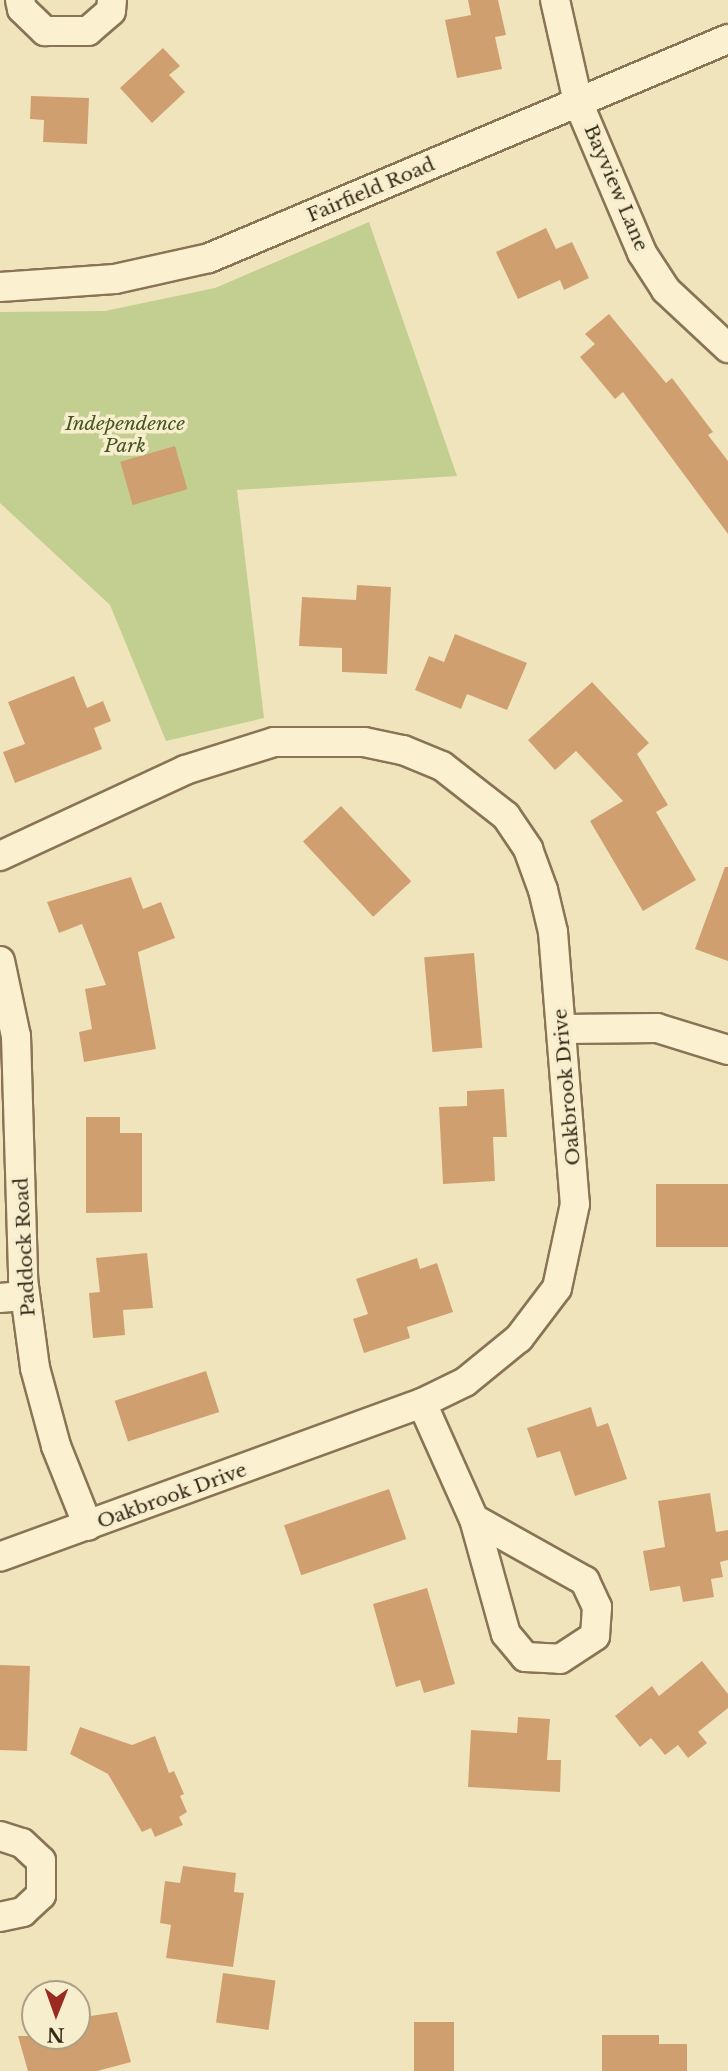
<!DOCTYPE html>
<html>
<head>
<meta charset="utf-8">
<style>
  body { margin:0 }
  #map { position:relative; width:728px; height:2071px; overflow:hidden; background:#f0e4bd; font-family:"Libre Baskerville",serif }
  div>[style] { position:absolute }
  .green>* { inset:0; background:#c3ce91 }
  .building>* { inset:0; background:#d09f70; transform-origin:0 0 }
  .roads { filter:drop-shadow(2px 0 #897455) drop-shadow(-2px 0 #897455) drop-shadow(0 2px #897455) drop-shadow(0 -2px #897455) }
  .minor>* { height:28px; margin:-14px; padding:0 14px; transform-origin:14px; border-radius:14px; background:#fbf1d0 }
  span { translate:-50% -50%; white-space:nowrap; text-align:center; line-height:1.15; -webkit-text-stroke:7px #f7eecd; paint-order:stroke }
  .street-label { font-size:19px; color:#372a1b }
  .park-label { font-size:19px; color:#445520; font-style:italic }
  .north { position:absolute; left:21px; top:1980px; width:70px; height:70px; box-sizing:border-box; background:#f7eecd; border:2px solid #aaa086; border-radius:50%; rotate:181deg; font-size:19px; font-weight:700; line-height:28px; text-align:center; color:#372a1b }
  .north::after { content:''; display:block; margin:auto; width:24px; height:32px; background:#9b2a22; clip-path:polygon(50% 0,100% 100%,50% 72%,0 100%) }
</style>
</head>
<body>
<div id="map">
  <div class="green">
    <i style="clip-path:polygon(369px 222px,457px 476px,237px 490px,264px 718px,166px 741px,110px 605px,0 503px,0 312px,105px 311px,215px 288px)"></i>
  </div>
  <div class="building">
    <i style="clip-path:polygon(468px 0,498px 0,506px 35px,495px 37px,502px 69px,457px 78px,445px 20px,471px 15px)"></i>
    <i style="clip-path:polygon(163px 48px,180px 66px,169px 75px,185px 92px,152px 123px,120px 88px)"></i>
    <i style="clip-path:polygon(31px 96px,89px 98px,87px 144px,43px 142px,44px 120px,30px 119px)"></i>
    <i style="clip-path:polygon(546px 228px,556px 249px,572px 242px,589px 278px,564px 290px,560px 280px,518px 299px,496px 252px)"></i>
    <i style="clip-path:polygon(609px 314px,666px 383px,672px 378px,713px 432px,708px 435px,728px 461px,728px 534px,623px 392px,615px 399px,580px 357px,595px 344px,585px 334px)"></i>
    <i style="left:175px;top:446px;width:45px;height:57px;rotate:74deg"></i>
    <i style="clip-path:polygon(357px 585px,391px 587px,387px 674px,342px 672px,342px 648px,299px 646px,302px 597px,356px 600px)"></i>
    <i style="clip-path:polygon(455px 634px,527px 663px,507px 710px,467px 694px,461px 709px,415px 690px,429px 656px,444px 662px)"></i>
    <i style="clip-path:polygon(74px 676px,87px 708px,103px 701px,111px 721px,94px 728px,102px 749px,15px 783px,3px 752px,25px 744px,8px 702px)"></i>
    <i style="clip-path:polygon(592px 682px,649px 743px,637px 754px,668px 805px,656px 812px,696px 880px,643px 911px,590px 821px,623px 801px,576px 751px,555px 770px,528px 740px)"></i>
    <i style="left:341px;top:806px;width:103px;height:52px;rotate:47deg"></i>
    <i style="clip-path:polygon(725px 867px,728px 867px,728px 961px,695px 949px)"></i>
    <i style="clip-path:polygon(131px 877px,143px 909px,161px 902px,175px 938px,138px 952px,156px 1049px,84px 1062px,79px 1032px,92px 1029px,85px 989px,106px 985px,82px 924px,59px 933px,47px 902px)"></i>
    <i style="left:474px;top:953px;width:95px;height:50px;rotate:85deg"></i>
    <i style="clip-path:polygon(504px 1089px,507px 1137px,493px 1137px,495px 1181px,443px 1184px,439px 1107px,467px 1106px,467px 1091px)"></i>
    <i style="clip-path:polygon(86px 1117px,120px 1117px,120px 1133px,142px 1133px,142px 1212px,86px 1213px)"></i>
    <i style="left:728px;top:1184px;width:63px;height:72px;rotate:90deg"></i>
    <i style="clip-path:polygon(147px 1253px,153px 1308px,123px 1310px,125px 1335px,93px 1338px,89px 1293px,100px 1292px,96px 1258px)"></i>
    <i style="clip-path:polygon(417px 1258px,420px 1269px,437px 1263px,453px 1312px,407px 1327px,410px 1338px,364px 1353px,353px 1319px,368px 1314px,356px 1279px)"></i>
    <i style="left:206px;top:1371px;width:43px;height:96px;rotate:72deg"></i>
    <i style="clip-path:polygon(591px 1407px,597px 1427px,608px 1423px,627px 1479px,575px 1496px,560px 1451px,537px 1458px,527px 1428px)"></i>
    <i style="left:389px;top:1489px;width:53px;height:111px;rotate:71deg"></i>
    <i style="clip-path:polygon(710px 1493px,716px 1532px,728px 1530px,728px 1560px,720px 1562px,723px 1577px,711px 1579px,714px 1597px,683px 1602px,680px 1586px,650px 1591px,643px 1551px,665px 1547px,658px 1501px)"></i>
    <i style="clip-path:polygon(427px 1588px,455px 1684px,424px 1693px,420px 1680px,396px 1687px,373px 1604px)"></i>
    <i style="clip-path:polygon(702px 1661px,728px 1694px,728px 1708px,698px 1732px,707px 1743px,688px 1758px,678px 1745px,665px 1755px,651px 1738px,640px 1747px,615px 1716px,652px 1686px,659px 1696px)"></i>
    <i style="left:0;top:1665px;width:30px;height:85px;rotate:2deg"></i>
    <i style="clip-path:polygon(518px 1717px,550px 1719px,547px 1760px,561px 1760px,560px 1792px,468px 1787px,471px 1730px,517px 1733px)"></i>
    <i style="clip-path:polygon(80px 1727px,132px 1745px,155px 1736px,169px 1773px,174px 1771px,184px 1794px,180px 1796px,187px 1812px,179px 1817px,183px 1825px,155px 1837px,151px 1828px,142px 1832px,108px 1774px,70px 1754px)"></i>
    <i style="clip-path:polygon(183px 1866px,236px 1873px,234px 1892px,244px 1893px,233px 1967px,166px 1958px,171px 1925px,160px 1923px,165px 1881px,180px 1883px)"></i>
    <i style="left:223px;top:1973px;width:53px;height:50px;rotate:8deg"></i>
    <i style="clip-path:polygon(117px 2012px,131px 2062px,97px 2071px,28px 2071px,18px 2036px,77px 2036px,77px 2018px)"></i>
    <i style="left:414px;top:2022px;width:40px;height:49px"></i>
    <i style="clip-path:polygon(602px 2035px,659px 2035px,659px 2044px,687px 2044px,687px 2071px,602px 2071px)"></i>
  </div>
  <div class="roads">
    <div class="minor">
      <i style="left:20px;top:0;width:9px;rotate:77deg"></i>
      <i style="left:22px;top:9px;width:32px;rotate:44deg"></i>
      <i style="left:45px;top:31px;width:43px"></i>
      <i style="left:88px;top:31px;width:30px;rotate:-41deg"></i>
      <i style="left:111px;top:11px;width:11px;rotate:-85deg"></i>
      <i style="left:555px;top:0;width:105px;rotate:77.3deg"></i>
      <i style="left:578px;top:102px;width:164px;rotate:67deg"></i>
      <i style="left:642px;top:253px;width:44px;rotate:57deg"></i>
      <i style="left:666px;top:290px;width:85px;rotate:43.1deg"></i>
      <i style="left:0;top:287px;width:115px;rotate:-4deg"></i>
      <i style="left:115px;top:279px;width:96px;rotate:-12.6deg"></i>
      <i style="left:209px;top:258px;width:563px;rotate:-22.88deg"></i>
      <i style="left:0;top:856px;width:204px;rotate:-24.9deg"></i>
      <i style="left:185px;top:770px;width:93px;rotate:-17.5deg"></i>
      <i style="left:274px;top:742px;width:90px"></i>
      <i style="left:364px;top:742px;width:40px;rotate:12deg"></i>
      <i style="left:403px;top:750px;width:42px;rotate:22.3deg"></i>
      <i style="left:442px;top:766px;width:81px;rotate:38deg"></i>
      <i style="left:506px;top:816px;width:40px;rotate:56deg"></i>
      <i style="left:528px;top:849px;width:44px;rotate:69.9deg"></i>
      <i style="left:543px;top:890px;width:43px;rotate:76.6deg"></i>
      <i style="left:553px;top:932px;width:273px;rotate:85.4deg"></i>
      <i style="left:575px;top:1204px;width:86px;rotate:102.1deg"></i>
      <i style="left:557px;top:1288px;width:63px;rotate:127.2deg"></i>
      <i style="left:519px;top:1338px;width:70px;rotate:140.8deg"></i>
      <i style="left:465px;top:1382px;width:48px;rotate:154deg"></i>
      <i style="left:422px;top:1403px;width:449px;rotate:160deg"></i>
      <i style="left:0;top:961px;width:77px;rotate:78deg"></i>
      <i style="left:16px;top:1036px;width:243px;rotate:88.3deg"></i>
      <i style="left:23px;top:1279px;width:90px;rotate:82.3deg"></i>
      <i style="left:35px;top:1368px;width:81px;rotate:74.9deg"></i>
      <i style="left:56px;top:1446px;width:86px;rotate:68.2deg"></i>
      <i style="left:562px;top:1029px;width:95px;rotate:-0.6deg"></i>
      <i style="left:657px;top:1028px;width:74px;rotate:17.2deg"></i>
      <i style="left:0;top:1298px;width:25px;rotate:-5deg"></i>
      <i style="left:422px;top:1403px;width:127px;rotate:65.9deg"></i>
      <i style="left:474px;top:1519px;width:119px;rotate:74.5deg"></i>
      <i style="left:506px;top:1634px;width:30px;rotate:50deg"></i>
      <i style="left:525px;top:1657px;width:35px;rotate:3deg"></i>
      <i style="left:560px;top:1659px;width:42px;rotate:-33.3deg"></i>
      <i style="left:595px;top:1636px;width:29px;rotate:-86deg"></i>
      <i style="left:597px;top:1607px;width:29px;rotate:-115deg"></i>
      <i style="left:585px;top:1581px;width:127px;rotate:-150.8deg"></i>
      <i style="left:0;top:1836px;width:23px;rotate:18deg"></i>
      <i style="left:22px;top:1843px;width:26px;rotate:43deg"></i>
      <i style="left:41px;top:1861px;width:34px;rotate:90deg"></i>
      <i style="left:41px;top:1895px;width:25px;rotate:137deg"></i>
      <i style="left:23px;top:1912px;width:24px;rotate:168deg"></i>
    </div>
  </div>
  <div class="street-label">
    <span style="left:616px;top:188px;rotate:67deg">Bayview Lane</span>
    <span style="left:371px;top:190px;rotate:-23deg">Fairfield Road</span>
    <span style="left:567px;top:1087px;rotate:-95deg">Oakbrook Drive</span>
    <span style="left:25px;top:1247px;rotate:-93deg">Paddock Road</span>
    <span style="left:172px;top:1496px;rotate:-20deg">Oakbrook Drive</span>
  </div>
  <div class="park-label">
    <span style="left:125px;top:435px">Independence<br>Park</span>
  </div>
  <div class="north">N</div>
</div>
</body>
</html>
